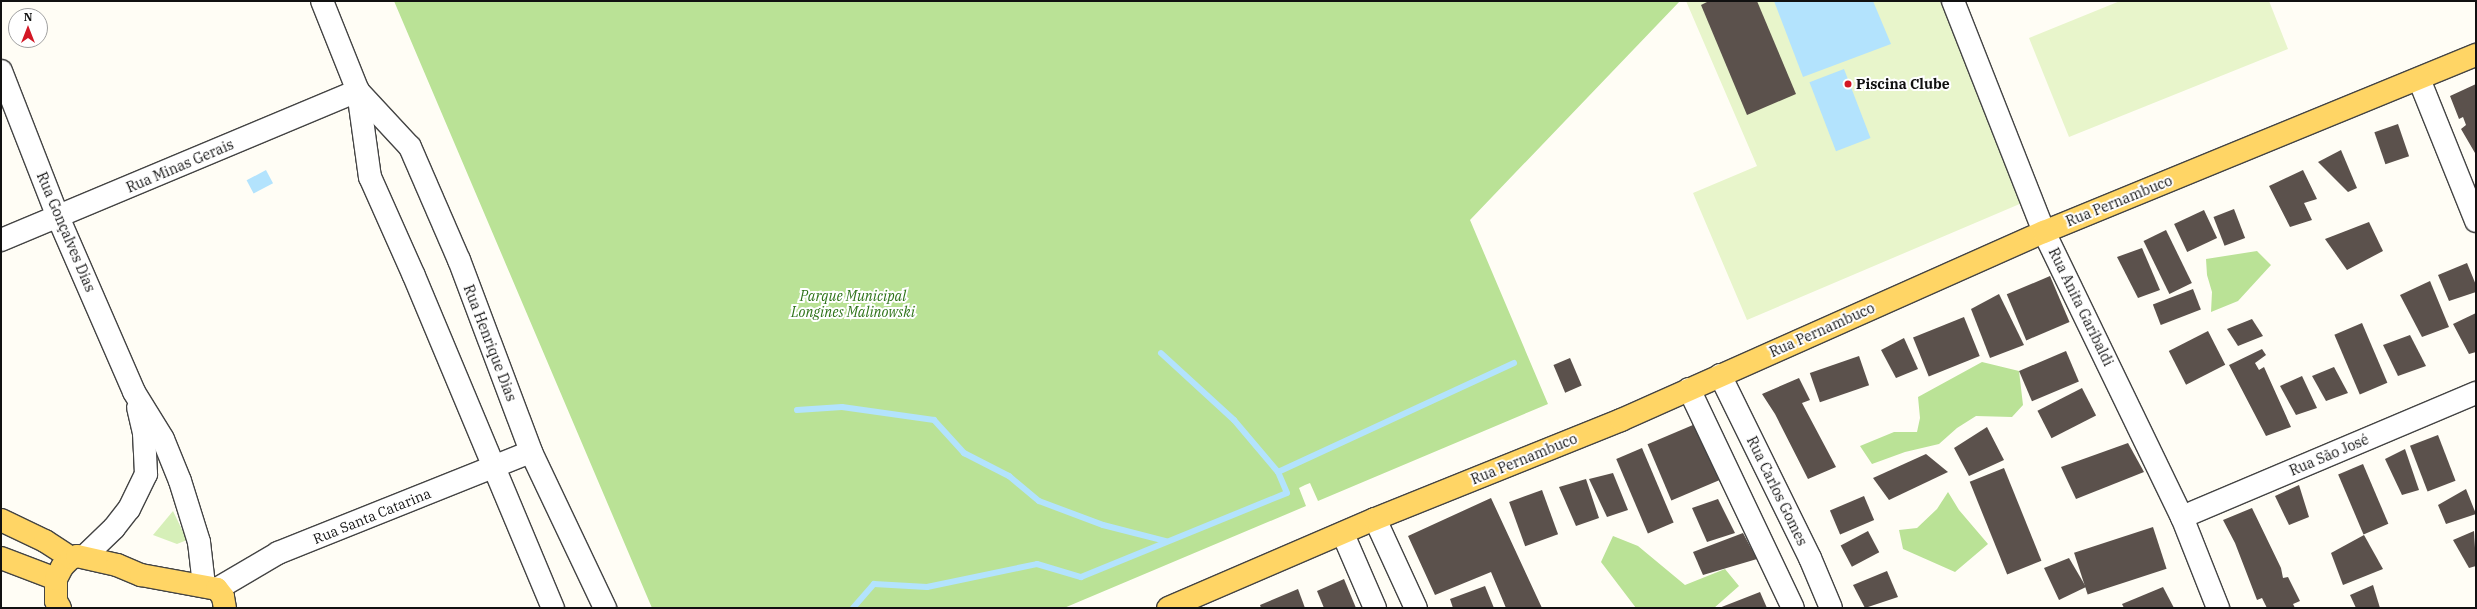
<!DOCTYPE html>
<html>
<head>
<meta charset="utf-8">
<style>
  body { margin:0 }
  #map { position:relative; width:2477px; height:609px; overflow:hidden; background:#fffdf5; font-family:"IBM Plex Serif",serif }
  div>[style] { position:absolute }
  .green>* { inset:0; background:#d6efb8 }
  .forest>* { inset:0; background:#bae296 }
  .pitch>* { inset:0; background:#e8f5cb }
  .water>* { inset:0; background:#b3e3fd; transform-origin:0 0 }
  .stream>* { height:6px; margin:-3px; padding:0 3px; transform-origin:3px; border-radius:3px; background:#b3e3fd }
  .building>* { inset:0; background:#5b514c; transform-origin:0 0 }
  .roads { filter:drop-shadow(1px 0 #444) drop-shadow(-1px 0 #444) drop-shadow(0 1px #444) drop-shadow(0 -1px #444) }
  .minor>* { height:22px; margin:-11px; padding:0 11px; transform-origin:11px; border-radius:11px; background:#fff }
  .major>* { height:22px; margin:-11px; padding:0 11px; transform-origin:11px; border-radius:11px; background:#ffd565 }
  .dots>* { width:11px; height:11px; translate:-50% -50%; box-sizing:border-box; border:2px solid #fff; border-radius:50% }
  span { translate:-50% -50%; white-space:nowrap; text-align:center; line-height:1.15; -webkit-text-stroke:4px #fff; paint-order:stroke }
  .poi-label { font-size:14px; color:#111; font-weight:700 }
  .left { translate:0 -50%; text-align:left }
  .street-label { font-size:14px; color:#111 }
  .park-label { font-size:14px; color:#2d7218; font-style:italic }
  .frame { position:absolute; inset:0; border:2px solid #111; pointer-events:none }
  .north { position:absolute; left:8px; top:8px; width:40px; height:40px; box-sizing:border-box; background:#fff; border:1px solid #a0a0a0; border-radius:50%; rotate:0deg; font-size:11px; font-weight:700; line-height:16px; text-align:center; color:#111 }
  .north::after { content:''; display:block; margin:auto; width:14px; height:18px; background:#d31725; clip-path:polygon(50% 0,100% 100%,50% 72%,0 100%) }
</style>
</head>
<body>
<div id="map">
  <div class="green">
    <i style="clip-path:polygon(173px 511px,187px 540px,177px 544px,153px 535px)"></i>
  </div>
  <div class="forest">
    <i style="clip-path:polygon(394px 1px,1680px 1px,1470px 220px,1548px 404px,1318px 501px,1310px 483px,1305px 485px,1299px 488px,1306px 506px,1064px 608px,652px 608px)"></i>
    <i style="clip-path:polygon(2257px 251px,2271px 265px,2238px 301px,2211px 312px,2212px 292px,2207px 275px,2206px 259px)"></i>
    <i style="clip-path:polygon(1982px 362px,2019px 371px,2023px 405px,2012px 417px,1976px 416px,1957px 428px,1939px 444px,1905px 452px,1872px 464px,1860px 446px,1894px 432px,1917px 432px,1920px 418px,1918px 397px)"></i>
    <i style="clip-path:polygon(1948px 492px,1959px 510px,1988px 544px,1955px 572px,1903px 549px,1899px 530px,1917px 528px,1937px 509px)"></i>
    <i style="clip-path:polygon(1613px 536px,1638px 546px,1685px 585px,1725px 569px,1739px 586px,1714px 608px,1636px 608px,1601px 562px)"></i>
  </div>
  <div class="pitch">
    <i style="clip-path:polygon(1686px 1px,1940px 1px,1952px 30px,1955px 29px,2022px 203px,1747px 320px,1693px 193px,1757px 166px)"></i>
    <i style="clip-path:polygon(2120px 1px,2269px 1px,2288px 49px,2069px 137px,2029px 38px)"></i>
  </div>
  <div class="water">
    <i style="clip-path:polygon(1774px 1px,1873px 1px,1891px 44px,1803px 77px)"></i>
    <i style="left:1844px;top:69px;width:74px;height:37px;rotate:69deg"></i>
    <i style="left:266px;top:170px;width:15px;height:22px;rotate:62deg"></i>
  </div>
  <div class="stream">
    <i style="left:797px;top:410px;width:45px;rotate:-3.8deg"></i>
    <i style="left:842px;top:407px;width:93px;rotate:8deg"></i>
    <i style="left:934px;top:420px;width:45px;rotate:47.7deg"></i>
    <i style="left:964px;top:453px;width:51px;rotate:27.1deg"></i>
    <i style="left:1009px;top:476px;width:39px;rotate:40deg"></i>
    <i style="left:1039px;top:501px;width:68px;rotate:20.6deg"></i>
    <i style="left:1103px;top:525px;width:65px;rotate:14.3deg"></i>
    <i style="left:1278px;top:472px;width:260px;rotate:-24.8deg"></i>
    <i style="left:853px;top:608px;width:32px;rotate:-49deg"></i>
    <i style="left:874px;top:584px;width:53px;rotate:3.2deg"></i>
    <i style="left:927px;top:587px;width:112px;rotate:-11.8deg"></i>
    <i style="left:1037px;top:564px;width:46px;rotate:16.5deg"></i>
    <i style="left:1081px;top:577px;width:222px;rotate:-22.2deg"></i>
    <i style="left:1287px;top:493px;width:23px;rotate:-113deg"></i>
    <i style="left:1278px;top:472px;width:68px;rotate:-130.2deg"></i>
    <i style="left:1234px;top:420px;width:99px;rotate:-137.5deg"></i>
  </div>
  <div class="building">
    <i style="clip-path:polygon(1709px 1px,1757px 1px,1796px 94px,1747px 115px,1701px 5px)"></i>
    <i style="clip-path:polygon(2476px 84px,2476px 152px,2475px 153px,2461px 129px,2466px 125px,2463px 117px,2459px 119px,2450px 96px)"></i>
    <i style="left:2398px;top:124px;width:34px;height:25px;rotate:71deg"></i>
    <i style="clip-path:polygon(2341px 150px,2357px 188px,2348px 192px,2318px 162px)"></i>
    <i style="clip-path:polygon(2303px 170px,2317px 199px,2304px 203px,2312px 220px,2290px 227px,2269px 186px)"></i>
    <i style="left:2234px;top:209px;width:31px;height:22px;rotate:69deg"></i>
    <i style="left:2204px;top:210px;width:31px;height:33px;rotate:65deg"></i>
    <i style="clip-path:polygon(2369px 222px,2383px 251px,2347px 270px,2325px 239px)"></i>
    <i style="left:2166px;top:230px;width:59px;height:25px;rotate:64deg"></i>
    <i style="clip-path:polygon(2142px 248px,2160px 290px,2138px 298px,2117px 257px)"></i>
    <i style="clip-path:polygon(2467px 263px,2476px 285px,2476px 292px,2449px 301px,2438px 275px)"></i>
    <i style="left:2050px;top:276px;width:50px;height:47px;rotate:67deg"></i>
    <i style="clip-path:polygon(2430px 281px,2449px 327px,2422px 337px,2400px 295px)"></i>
    <i style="left:2193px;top:289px;width:22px;height:43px;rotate:69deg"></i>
    <i style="clip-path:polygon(1999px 294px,2024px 345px,1990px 358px,1971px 309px)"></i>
    <i style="clip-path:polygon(2476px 313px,2476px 352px,2469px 354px,2453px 324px)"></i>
    <i style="left:1964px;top:317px;width:42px;height:55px;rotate:68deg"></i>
    <i style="clip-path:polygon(2252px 319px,2263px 336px,2238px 346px,2227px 329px)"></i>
    <i style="left:2362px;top:323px;width:65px;height:30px;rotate:67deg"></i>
    <i style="left:2208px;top:331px;width:38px;height:44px;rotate:63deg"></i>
    <i style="clip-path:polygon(2410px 335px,2426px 366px,2398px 376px,2383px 345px)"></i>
    <i style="clip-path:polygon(1904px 338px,1918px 369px,1896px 378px,1881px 350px)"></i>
    <i style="clip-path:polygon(2262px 349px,2266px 355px,2255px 363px,2259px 370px,2264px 367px,2291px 427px,2266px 436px,2229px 365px)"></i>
    <i style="left:2066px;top:351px;width:33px;height:51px;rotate:67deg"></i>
    <i style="left:1859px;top:356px;width:31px;height:52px;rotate:71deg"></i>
    <i style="left:1570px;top:358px;width:30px;height:18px;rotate:67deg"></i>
    <i style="clip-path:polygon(2334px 367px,2348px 393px,2326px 401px,2312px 376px)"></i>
    <i style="clip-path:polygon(2302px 376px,2317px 408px,2296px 415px,2280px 386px)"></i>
    <i style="clip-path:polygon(1799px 378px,1810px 400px,1802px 403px,1836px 467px,1808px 479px,1775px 414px,1762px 394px)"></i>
    <i style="left:2082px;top:388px;width:31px;height:50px;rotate:63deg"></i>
    <i style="left:1700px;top:422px;width:61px;height:57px;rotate:67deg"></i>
    <i style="clip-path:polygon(1987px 427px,2004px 460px,1969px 476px,1954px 448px)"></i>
    <i style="left:2438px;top:435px;width:49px;height:30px;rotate:69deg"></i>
    <i style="clip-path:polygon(2128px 443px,2144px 472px,2076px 499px,2061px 467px)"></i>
    <i style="left:1642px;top:448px;width:81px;height:28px;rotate:67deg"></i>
    <i style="clip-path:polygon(2405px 449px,2419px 490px,2402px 495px,2385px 459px)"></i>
    <i style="clip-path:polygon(1926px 454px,1948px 472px,1889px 500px,1873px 478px)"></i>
    <i style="left:2363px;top:464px;width:65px;height:27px;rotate:67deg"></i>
    <i style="left:2004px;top:468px;width:100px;height:37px;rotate:68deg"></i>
    <i style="clip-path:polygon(1613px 473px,1628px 510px,1607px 517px,1589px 479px)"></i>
    <i style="clip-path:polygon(1586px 479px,1599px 518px,1576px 526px,1559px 487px)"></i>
    <i style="clip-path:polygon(2299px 485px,2309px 517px,2289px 525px,2275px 496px)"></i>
    <i style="clip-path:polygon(2466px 489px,2476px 514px,2446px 524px,2438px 505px)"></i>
    <i style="left:1542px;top:490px;width:47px;height:35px;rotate:70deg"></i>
    <i style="left:1864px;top:496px;width:26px;height:37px;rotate:67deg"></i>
    <i style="clip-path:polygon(1491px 498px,1542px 608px,1506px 608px,1491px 572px,1435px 595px,1408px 536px)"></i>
    <i style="clip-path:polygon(1718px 499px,1735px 533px,1707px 542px,1692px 508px)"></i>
    <i style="clip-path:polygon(2252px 508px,2281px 568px,2283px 578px,2288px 577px,2300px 601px,2293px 604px,2295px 608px,2267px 608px,2262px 598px,2257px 600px,2235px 543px,2223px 520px)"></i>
    <i style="left:2153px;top:527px;width:44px;height:83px;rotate:72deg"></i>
    <i style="left:1868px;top:531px;width:24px;height:31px;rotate:62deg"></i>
    <i style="clip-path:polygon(2474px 531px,2476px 566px,2469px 568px,2453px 540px)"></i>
    <i style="clip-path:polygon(1743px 533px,1757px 559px,1703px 575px,1693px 552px)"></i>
    <i style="clip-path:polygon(2364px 535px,2383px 569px,2343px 585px,2331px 553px)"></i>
    <i style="clip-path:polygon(2069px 558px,2086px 587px,2059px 600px,2044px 568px)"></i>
    <i style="clip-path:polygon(1887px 571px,1898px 597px,1865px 608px,1853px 585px)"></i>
    <i style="clip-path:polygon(1344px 579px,1356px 608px,1324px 608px,1317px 591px)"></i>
    <i style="clip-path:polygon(2373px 585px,2380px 608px,2356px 608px,2350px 595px)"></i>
    <i style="clip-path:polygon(1485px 586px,1494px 608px,1453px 608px,1450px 599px)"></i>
    <i style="clip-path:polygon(2163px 587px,2174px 608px,2124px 608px,2122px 604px)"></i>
    <i style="clip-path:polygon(1298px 589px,1305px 608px,1261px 608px,1260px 605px)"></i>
    <i style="clip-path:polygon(1760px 592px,1767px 608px,1719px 608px)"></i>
  </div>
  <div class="roads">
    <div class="minor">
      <i style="left:322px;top:1px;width:97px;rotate:68.2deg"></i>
      <i style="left:358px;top:91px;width:87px;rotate:82.1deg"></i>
      <i style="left:370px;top:177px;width:108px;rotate:66deg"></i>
      <i style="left:414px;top:276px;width:360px;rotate:67.3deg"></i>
      <i style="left:1953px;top:1px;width:248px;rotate:68.5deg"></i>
      <i style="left:2044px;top:232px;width:317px;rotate:64.2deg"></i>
      <i style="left:2182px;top:517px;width:98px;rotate:68.4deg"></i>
      <i style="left:1px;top:71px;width:157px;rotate:68.7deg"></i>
      <i style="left:58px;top:217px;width:191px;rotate:66.5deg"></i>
      <i style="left:134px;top:392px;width:55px;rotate:58.3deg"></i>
      <i style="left:163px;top:439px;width:45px;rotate:68deg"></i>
      <i style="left:180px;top:481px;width:64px;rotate:72.7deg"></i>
      <i style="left:199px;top:542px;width:43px;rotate:83.4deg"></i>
      <i style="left:2419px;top:79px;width:153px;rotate:68.1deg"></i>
      <i style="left:358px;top:91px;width:76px;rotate:47.1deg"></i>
      <i style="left:410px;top:147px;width:123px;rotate:66.6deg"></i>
      <i style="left:459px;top:260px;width:205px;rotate:69.4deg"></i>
      <i style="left:531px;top:452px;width:173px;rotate:64.6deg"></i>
      <i style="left:1px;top:240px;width:387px;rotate:-22.7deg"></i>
      <i style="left:1720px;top:375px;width:204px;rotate:63.8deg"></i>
      <i style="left:1810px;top:558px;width:54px;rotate:67.2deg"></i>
      <i style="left:1689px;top:389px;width:242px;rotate:64.6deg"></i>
      <i style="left:2182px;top:517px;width:319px;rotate:-22.9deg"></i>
      <i style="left:1375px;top:519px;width:98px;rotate:65.3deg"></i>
      <i style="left:1343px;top:534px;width:81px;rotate:66.6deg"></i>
      <i style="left:85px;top:556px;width:40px;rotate:-44deg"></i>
      <i style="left:114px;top:528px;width:24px;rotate:-52deg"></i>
      <i style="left:129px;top:509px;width:39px;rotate:-64deg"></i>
      <i style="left:146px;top:474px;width:41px;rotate:-92.8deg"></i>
      <i style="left:144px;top:433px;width:26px;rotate:-103deg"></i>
      <i style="left:217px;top:589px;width:71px;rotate:-30.5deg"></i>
      <i style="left:278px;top:553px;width:272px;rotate:-21.8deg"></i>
    </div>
    <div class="major">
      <i style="left:1px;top:520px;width:49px;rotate:25.5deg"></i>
      <i style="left:45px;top:541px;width:31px;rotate:33deg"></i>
      <i style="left:1px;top:558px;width:59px;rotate:20.9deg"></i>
      <i style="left:60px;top:608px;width:8px;rotate:-120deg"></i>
      <i style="left:56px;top:601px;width:22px;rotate:-90deg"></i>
      <i style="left:56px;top:579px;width:13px;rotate:-63deg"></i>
      <i style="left:62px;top:567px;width:13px;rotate:-45deg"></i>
      <i style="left:71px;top:558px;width:6px;rotate:-18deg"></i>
      <i style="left:77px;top:556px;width:41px;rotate:12.7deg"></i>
      <i style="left:117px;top:565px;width:26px;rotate:23deg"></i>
      <i style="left:141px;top:575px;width:77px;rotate:10.4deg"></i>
      <i style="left:217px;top:589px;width:10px;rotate:53deg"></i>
      <i style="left:223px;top:597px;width:11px;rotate:80deg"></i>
      <i style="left:1168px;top:608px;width:225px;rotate:-23.3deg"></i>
      <i style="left:1375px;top:519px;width:265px;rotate:-21.9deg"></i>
      <i style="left:1621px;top:420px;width:463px;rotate:-24deg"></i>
      <i style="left:2044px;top:232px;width:467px;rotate:-22.3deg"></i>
    </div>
  </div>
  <div class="dots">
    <i style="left:1848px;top:84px;background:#d31725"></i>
  </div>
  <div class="poi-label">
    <span class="left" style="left:1856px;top:84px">Piscina Clube</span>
  </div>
  <div class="street-label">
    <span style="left:180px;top:166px;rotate:-23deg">Rua Minas Gerais</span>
    <span style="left:2119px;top:201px;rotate:-22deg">Rua Pernambuco</span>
    <span style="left:66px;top:232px;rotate:67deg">Rua Gonçalves Dias</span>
    <span style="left:2081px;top:307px;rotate:64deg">Rua Anita Garibaldi</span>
    <span style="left:1822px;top:330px;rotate:-24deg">Rua Pernambuco</span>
    <span style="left:490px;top:343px;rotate:69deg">Rua Henrique Dias</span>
    <span style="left:2329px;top:455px;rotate:-23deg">Rua São José</span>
    <span style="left:1524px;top:459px;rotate:-22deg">Rua Pernambuco</span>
    <span style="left:1777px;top:491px;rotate:64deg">Rua Carlos Gomes</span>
    <span style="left:372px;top:516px;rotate:-22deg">Rua Santa Catarina</span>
  </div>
  <div class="park-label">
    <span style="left:853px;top:304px">Parque Municipal<br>Longines Malinowski</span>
  </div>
  <div class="frame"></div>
  <div class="north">N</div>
</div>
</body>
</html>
